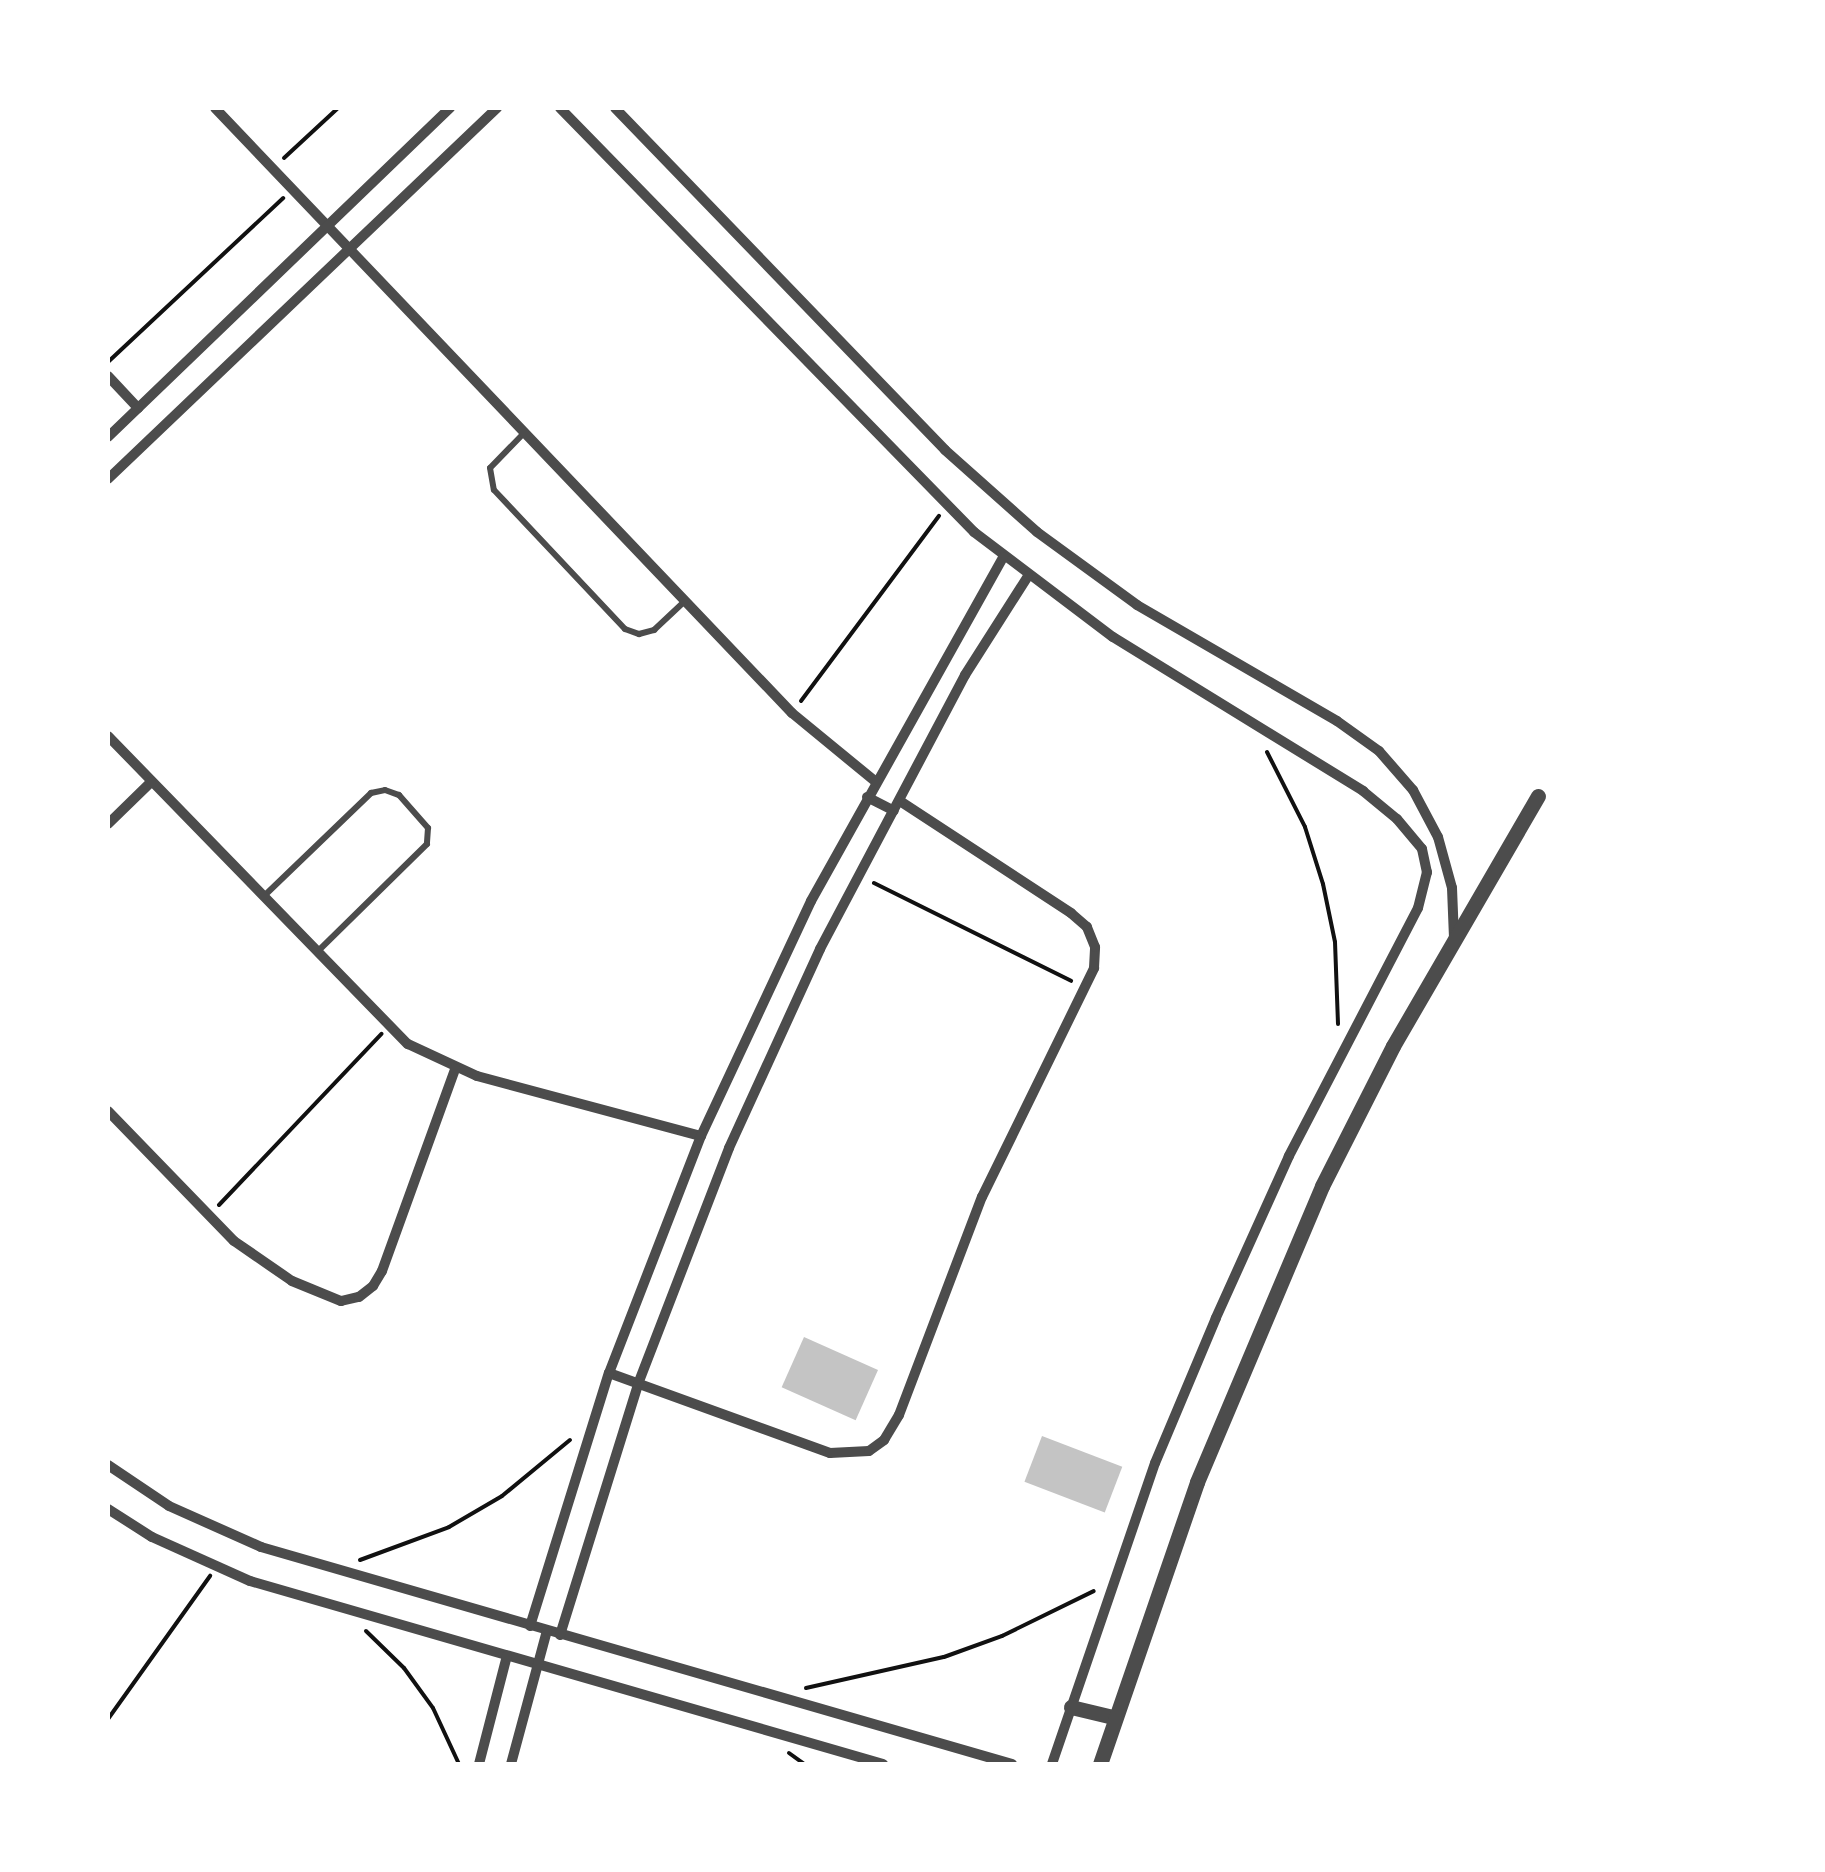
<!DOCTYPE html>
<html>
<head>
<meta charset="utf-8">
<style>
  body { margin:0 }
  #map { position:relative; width:1825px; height:1872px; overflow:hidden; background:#fff; font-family:Quicksand,sans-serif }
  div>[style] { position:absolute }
  .building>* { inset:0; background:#c4c4c4; transform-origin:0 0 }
  .path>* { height:4px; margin:-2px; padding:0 2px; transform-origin:2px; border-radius:2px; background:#111 }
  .service>* { height:6px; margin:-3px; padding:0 3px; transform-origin:3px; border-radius:3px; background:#4c4c4c }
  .minor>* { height:10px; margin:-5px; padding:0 5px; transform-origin:5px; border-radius:5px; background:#4c4c4c }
  .tertiary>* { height:15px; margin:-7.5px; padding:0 7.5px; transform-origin:7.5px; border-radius:7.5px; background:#4c4c4c }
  span { translate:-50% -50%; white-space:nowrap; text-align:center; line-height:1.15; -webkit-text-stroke:10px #fff; paint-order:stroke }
  .frame { position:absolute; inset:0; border:110px solid #fff; pointer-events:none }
</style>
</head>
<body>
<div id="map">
  <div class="building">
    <i style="left:804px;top:1337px;width:81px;height:55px;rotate:24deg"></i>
    <i style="left:1042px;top:1436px;width:86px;height:49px;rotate:21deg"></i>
  </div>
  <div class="path">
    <i style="left:284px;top:158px;width:74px;rotate:-42.8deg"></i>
    <i style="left:108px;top:362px;width:240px;rotate:-43.1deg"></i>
    <i style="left:801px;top:701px;width:231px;rotate:-53.3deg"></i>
    <i style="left:1267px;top:752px;width:84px;rotate:63.1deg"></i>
    <i style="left:1305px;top:827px;width:60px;rotate:72.5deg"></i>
    <i style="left:1323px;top:884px;width:59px;rotate:78.3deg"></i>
    <i style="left:1335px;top:942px;width:82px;rotate:87.9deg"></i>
    <i style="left:874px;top:883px;width:220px;rotate:26.4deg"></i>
    <i style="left:219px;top:1205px;width:236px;rotate:-46.5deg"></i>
    <i style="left:360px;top:1560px;width:95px;rotate:-20.3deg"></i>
    <i style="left:449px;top:1527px;width:61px;rotate:-30.3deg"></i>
    <i style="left:502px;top:1496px;width:88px;rotate:-39.5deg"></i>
    <i style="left:366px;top:1631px;width:53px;rotate:44.2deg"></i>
    <i style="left:404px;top:1668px;width:49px;rotate:54.1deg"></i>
    <i style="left:433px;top:1708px;width:62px;rotate:65.1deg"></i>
    <i style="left:806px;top:1688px;width:141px;rotate:-12.7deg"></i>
    <i style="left:944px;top:1657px;width:62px;rotate:-19.9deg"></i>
    <i style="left:1002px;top:1636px;width:102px;rotate:-26.1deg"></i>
    <i style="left:108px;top:1719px;width:176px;rotate:-54.5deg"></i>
    <i style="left:789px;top:1753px;width:19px;rotate:36deg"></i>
  </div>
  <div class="service">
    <i style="left:525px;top:432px;width:50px;rotate:134.2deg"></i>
    <i style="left:490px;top:468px;width:22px;rotate:80deg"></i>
    <i style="left:494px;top:490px;width:191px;rotate:46.7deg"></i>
    <i style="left:625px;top:629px;width:15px;rotate:20deg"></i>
    <i style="left:639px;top:634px;width:16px;rotate:-15deg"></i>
    <i style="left:654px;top:630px;width:42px;rotate:-43.1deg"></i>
    <i style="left:263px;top:897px;width:150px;rotate:-43.9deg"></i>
    <i style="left:371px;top:793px;width:14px;rotate:-12deg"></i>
    <i style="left:385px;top:790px;width:15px;rotate:20deg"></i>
    <i style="left:399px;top:795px;width:44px;rotate:48.7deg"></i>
    <i style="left:428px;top:828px;width:16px;rotate:94deg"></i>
    <i style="left:427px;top:844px;width:153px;rotate:135.5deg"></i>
  </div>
  <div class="minor">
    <i style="left:215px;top:108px;width:836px;rotate:46.36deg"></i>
    <i style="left:792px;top:713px;width:109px;rotate:39.4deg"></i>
    <i style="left:560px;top:108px;width:593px;rotate:45.68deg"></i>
    <i style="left:974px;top:532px;width:174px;rotate:37.1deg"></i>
    <i style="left:1113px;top:637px;width:294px;rotate:31.6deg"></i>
    <i style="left:1363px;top:791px;width:44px;rotate:39.5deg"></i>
    <i style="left:1397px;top:819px;width:39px;rotate:50deg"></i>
    <i style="left:1422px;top:849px;width:24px;rotate:78deg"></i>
    <i style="left:1427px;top:872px;width:37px;rotate:104deg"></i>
    <i style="left:1418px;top:908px;width:280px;rotate:117.5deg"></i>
    <i style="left:1289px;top:1156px;width:178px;rotate:114.3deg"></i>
    <i style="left:1216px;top:1318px;width:157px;rotate:112.8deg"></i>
    <i style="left:1155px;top:1463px;width:318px;rotate:108.9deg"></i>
    <i style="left:615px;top:108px;width:475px;rotate:46deg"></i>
    <i style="left:945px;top:450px;width:123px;rotate:41.7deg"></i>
    <i style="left:1037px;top:532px;width:124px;rotate:36.1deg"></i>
    <i style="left:1137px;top:605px;width:231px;rotate:30.1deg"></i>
    <i style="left:1337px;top:721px;width:52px;rotate:35.5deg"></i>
    <i style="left:1379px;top:751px;width:52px;rotate:48.9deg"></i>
    <i style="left:1413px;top:790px;width:53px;rotate:62deg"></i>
    <i style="left:1438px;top:837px;width:53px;rotate:74.6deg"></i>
    <i style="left:1452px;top:888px;width:50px;rotate:87.7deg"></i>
    <i style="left:108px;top:376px;width:44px;rotate:46.8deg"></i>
    <i style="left:108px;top:437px;width:475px;rotate:-43.9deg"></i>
    <i style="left:108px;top:479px;width:538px;rotate:-43.64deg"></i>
    <i style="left:108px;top:736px;width:430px;rotate:45.8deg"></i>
    <i style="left:408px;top:1044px;width:76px;rotate:24.9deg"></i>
    <i style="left:477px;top:1076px;width:232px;rotate:15deg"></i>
    <i style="left:867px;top:797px;width:30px;rotate:27deg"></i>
    <i style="left:108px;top:824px;width:60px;rotate:-44.3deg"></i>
    <i style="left:108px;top:1111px;width:181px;rotate:45.9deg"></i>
    <i style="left:234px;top:1241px;width:70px;rotate:34.6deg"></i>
    <i style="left:292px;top:1281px;width:53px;rotate:22.2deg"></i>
    <i style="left:341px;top:1301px;width:18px;rotate:-13deg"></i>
    <i style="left:359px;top:1297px;width:18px;rotate:-38deg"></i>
    <i style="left:373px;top:1286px;width:17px;rotate:-59deg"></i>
    <i style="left:382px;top:1271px;width:215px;rotate:-70.1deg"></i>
    <i style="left:609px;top:1373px;width:235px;rotate:19.9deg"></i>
    <i style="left:830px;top:1453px;width:39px;rotate:-3deg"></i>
    <i style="left:869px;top:1451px;width:19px;rotate:-36deg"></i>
    <i style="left:884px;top:1440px;width:29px;rotate:-59deg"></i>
    <i style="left:899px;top:1415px;width:233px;rotate:-69.2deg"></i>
    <i style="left:982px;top:1197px;width:255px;rotate:-63.9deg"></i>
    <i style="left:1094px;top:968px;width:21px;rotate:-87deg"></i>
    <i style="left:1095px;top:947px;width:22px;rotate:-112deg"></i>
    <i style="left:1087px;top:927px;width:21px;rotate:-139deg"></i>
    <i style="left:1071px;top:913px;width:204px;rotate:-146.8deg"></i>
    <i style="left:108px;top:1465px;width:73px;rotate:33.9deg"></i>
    <i style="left:169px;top:1506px;width:101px;rotate:24deg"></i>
    <i style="left:261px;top:1547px;width:782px;rotate:16.12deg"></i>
    <i style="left:108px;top:1509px;width:52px;rotate:32.5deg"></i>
    <i style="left:152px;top:1537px;width:107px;rotate:24.2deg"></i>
    <i style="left:250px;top:1581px;width:659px;rotate:16.12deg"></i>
    <i style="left:530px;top:1626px;width:265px;rotate:-72.7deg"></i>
    <i style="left:609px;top:1373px;width:254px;rotate:-68.8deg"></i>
    <i style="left:701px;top:1136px;width:259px;rotate:-64.9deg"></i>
    <i style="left:811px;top:901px;width:394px;rotate:-60.8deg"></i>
    <i style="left:560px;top:1635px;width:263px;rotate:-72.7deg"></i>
    <i style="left:638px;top:1384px;width:253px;rotate:-68.9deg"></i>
    <i style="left:729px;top:1148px;width:219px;rotate:-65.4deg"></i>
    <i style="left:820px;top:949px;width:310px;rotate:-62.1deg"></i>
    <i style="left:965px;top:675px;width:117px;rotate:-57.5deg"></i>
    <i style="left:479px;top:1764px;width:112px;rotate:-75.5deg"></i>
    <i style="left:511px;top:1764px;width:138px;rotate:-74.9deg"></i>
  </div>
  <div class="tertiary">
    <i style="left:1071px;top:1707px;width:43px;rotate:13.4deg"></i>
    <i style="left:1100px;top:1764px;width:298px;rotate:-71deg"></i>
    <i style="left:1197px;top:1482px;width:321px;rotate:-67.1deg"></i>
    <i style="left:1322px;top:1186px;width:157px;rotate:-63.1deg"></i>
    <i style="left:1393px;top:1046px;width:289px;rotate:-59.9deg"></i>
  </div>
  <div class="frame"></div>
</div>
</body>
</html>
